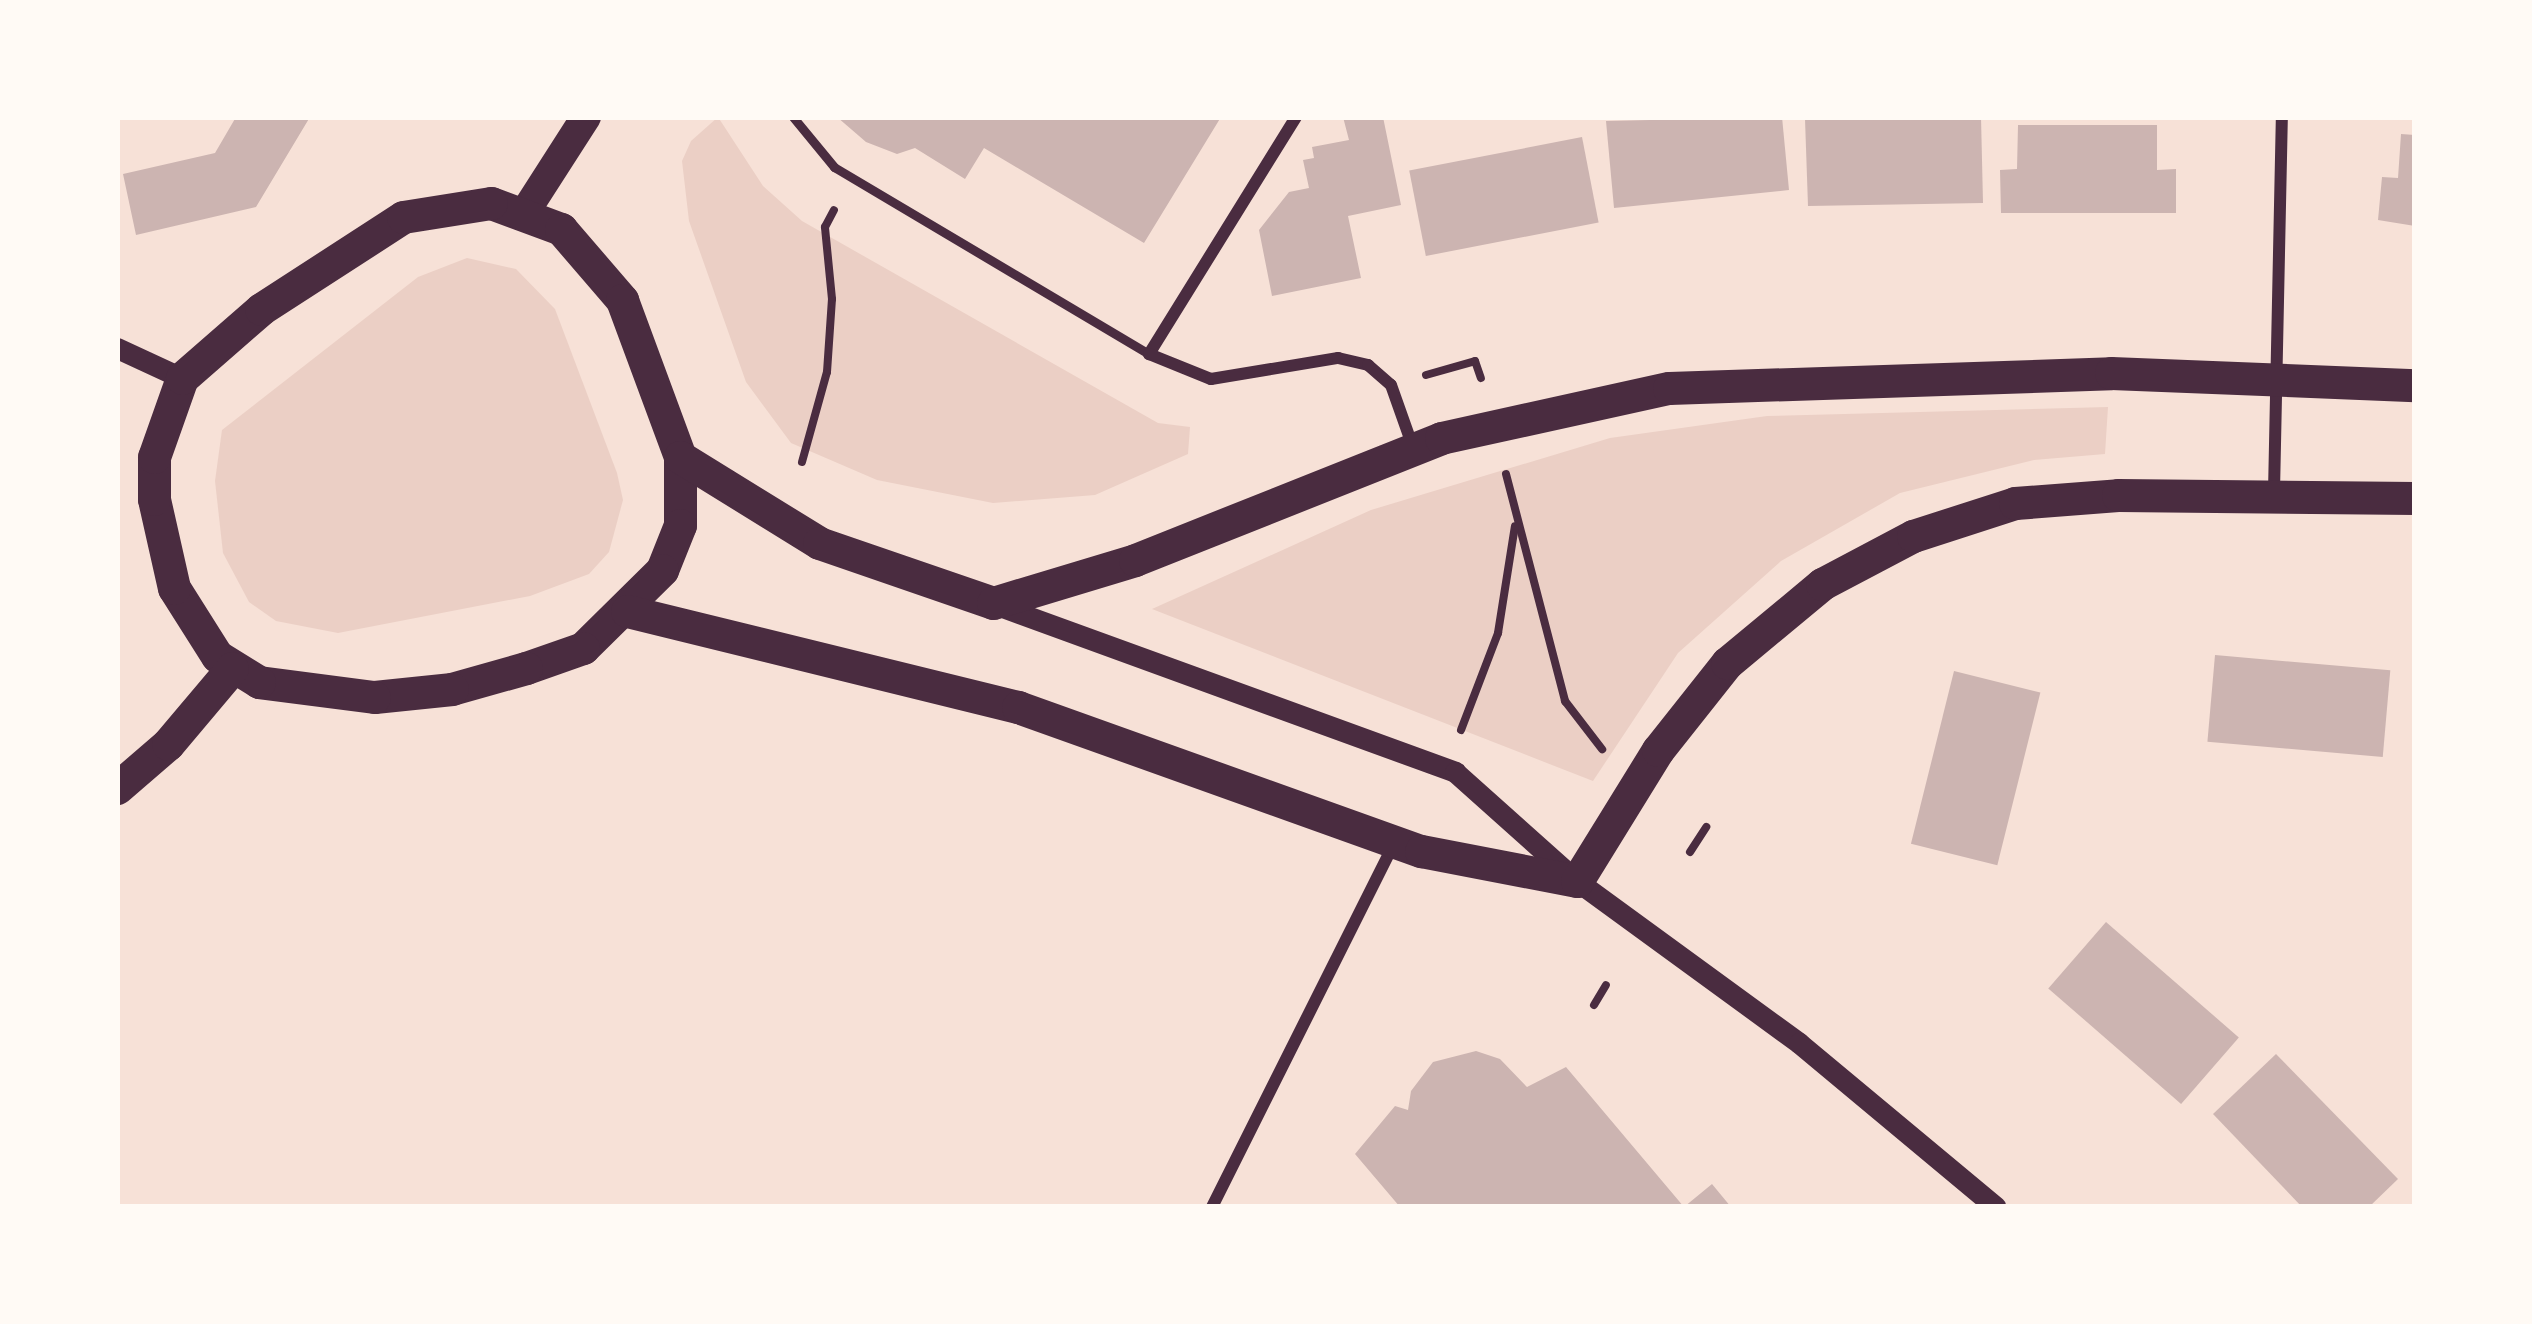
<!DOCTYPE html>
<html>
<head>
<meta charset="utf-8">
<style>
  body { margin:0 }
  #map { position:relative; width:2532px; height:1324px; overflow:hidden; background:#f7e1d7; font-family:"Noto Serif",serif }
  div>[style] { position:absolute }
  .green>* { inset:0; background:#ebcfc5 }
  .building>* { inset:0; background:#ccb4b1; transform-origin:0 0 }
  .path>* { height:8px; margin:-4px; padding:0 4px; transform-origin:4px; border-radius:4px; background:#4a2c40 }
  .service>* { height:9px; margin:-4.5px; padding:0 4.5px; transform-origin:4.5px; border-radius:4.5px; background:#4a2c40 }
  .minor>* { height:12px; margin:-6px; padding:0 6px; transform-origin:6px; border-radius:6px; background:#4a2c40 }
  .tertiary>* { height:21px; margin:-10.5px; padding:0 10.5px; transform-origin:10.5px; border-radius:10.5px; background:#4a2c40 }
  .primary>* { height:30px; margin:-15px; padding:0 15px; transform-origin:15px; border-radius:15px; background:#4a2c40 }
  .trunk>* { height:33px; margin:-16.5px; padding:0 16.5px; transform-origin:16.5px; border-radius:16.5px; background:#4a2c40 }
  span { translate:-50% -50%; white-space:nowrap; text-align:center; line-height:1.15; -webkit-text-stroke:10px #fffaf5; paint-order:stroke }
  .frame { position:absolute; inset:0; border:120px solid #fffaf5; pointer-events:none }
</style>
</head>
<body>
<div id="map">
  <div class="green">
    <i style="clip-path:polygon(718px 117px,763px 186px,802px 221px,1158px 423px,1190px 427px,1188px 454px,1095px 495px,993px 503px,877px 480px,791px 443px,746px 382px,689px 221px,682px 161px,691px 141px)"></i>
    <i style="clip-path:polygon(467px 258px,516px 269px,555px 309px,617px 473px,623px 500px,609px 552px,589px 574px,530px 596px,338px 633px,276px 621px,249px 602px,223px 553px,215px 481px,222px 430px,418px 277px)"></i>
    <i style="clip-path:polygon(2108px 407px,2105px 454px,2034px 460px,1900px 493px,1781px 561px,1678px 653px,1593px 781px,1152px 609px,1371px 510px,1610px 438px,1767px 416px)"></i>
  </div>
  <div class="building">
    <i style="clip-path:polygon(236px 117px,310px 117px,256px 207px,136px 235px,123px 174px,215px 153px)"></i>
    <i style="clip-path:polygon(837px 117px,1221px 117px,1144px 243px,984px 148px,965px 179px,915px 148px,897px 154px,866px 142px)"></i>
    <i style="clip-path:polygon(1343px 117px,1383px 117px,1401px 205px,1348px 216px,1361px 278px,1272px 296px,1259px 230px,1289px 192px,1309px 188px,1303px 160px,1314px 158px,1312px 147px,1349px 140px)"></i>
    <i style="clip-path:polygon(1782px 117px,1789px 190px,1614px 208px,1606px 121px)"></i>
    <i style="clip-path:polygon(1898px 117px,1981px 117px,1983px 203px,1808px 206px,1805px 119px)"></i>
    <i style="clip-path:polygon(2018px 125px,2157px 125px,2157px 170px,2176px 169px,2176px 213px,2001px 213px,2000px 170px,2017px 169px)"></i>
    <i style="clip-path:polygon(2401px 134px,2415px 135px,2415px 226px,2378px 220px,2382px 177px,2398px 178px)"></i>
    <i style="left:1582px;top:137px;width:87px;height:176px;rotate:79deg"></i>
    <i style="left:2215px;top:655px;width:176px;height:87px;rotate:5deg"></i>
    <i style="left:1954px;top:671px;width:89px;height:178px;rotate:14deg"></i>
    <i style="left:2106px;top:922px;width:176px;height:88px;rotate:41deg"></i>
    <i style="clip-path:polygon(1476px 1051px,1500px 1059px,1527px 1087px,1566px 1067px,1684px 1207px,1712px 1184px,1731px 1207px,1400px 1207px,1355px 1154px,1395px 1106px,1408px 1110px,1411px 1091px,1433px 1062px)"></i>
    <i style="clip-path:polygon(2276px 1054px,2398px 1179px,2369px 1207px,2302px 1207px,2213px 1114px)"></i>
  </div>
  <div class="path">
    <i style="left:1426px;top:375px;width:51px;rotate:-15.9deg"></i>
    <i style="left:1475px;top:361px;width:18px;rotate:71deg"></i>
    <i style="left:802px;top:462px;width:93px;rotate:-74.5deg"></i>
    <i style="left:827px;top:372px;width:73px;rotate:-86.1deg"></i>
    <i style="left:832px;top:299px;width:72px;rotate:-95.6deg"></i>
    <i style="left:825px;top:227px;width:19px;rotate:-62deg"></i>
    <i style="left:1506px;top:474px;width:235px;rotate:75.4deg"></i>
    <i style="left:1565px;top:701px;width:61px;rotate:52.4deg"></i>
    <i style="left:1461px;top:730px;width:104px;rotate:-69.1deg"></i>
    <i style="left:1498px;top:633px;width:108px;rotate:-81deg"></i>
    <i style="left:1690px;top:852px;width:30px;rotate:-57deg"></i>
    <i style="left:1594px;top:1005px;width:23px;rotate:-59deg"></i>
  </div>
  <div class="service">
    <i style="left:793px;top:117px;width:65px;rotate:50.6deg"></i>
    <i style="left:834px;top:167px;width:366px;rotate:30.7deg"></i>
  </div>
  <div class="minor">
    <i style="left:1296px;top:117px;width:279px;rotate:121.8deg"></i>
    <i style="left:1149px;top:354px;width:67px;rotate:22deg"></i>
    <i style="left:1211px;top:379px;width:129px;rotate:-9.4deg"></i>
    <i style="left:1338px;top:358px;width:31px;rotate:13deg"></i>
    <i style="left:1368px;top:365px;width:30px;rotate:41deg"></i>
    <i style="left:1391px;top:385px;width:66px;rotate:70.5deg"></i>
    <i style="left:2274px;top:492px;width:375px;rotate:-88.8deg"></i>
    <i style="left:1212px;top:1207px;width:407px;rotate:-63.4deg"></i>
  </div>
  <div class="tertiary">
    <i style="left:117px;top:348px;width:72px;rotate:24.8deg"></i>
    <i style="left:994px;top:604px;width:491px;rotate:20deg"></i>
    <i style="left:1455px;top:772px;width:164px;rotate:41.8deg"></i>
    <i style="left:1577px;top:881px;width:275px;rotate:36.1deg"></i>
    <i style="left:1799px;top:1043px;width:256px;rotate:39.8deg"></i>
  </div>
  <div class="primary">
    <i style="left:525px;top:212px;width:113px;rotate:-57.3deg"></i>
  </div>
  <div class="trunk">
    <i style="left:491px;top:203px;width:75px;rotate:20.4deg"></i>
    <i style="left:561px;top:229px;width:94px;rotate:49.3deg"></i>
    <i style="left:622px;top:300px;width:167px;rotate:69.7deg"></i>
    <i style="left:680px;top:457px;width:68px;rotate:90deg"></i>
    <i style="left:680px;top:525px;width:48px;rotate:111.8deg"></i>
    <i style="left:662px;top:570px;width:111px;rotate:135.4deg"></i>
    <i style="left:583px;top:648px;width:60px;rotate:160.7deg"></i>
    <i style="left:526px;top:668px;width:77px;rotate:164.2deg"></i>
    <i style="left:452px;top:689px;width:78px;rotate:174.1deg"></i>
    <i style="left:374px;top:697px;width:116px;rotate:-172.6deg"></i>
    <i style="left:259px;top:682px;width:49px;rotate:-148.2deg"></i>
    <i style="left:217px;top:656px;width:80px;rotate:-122.3deg"></i>
    <i style="left:174px;top:588px;width:91px;rotate:-102.7deg"></i>
    <i style="left:154px;top:499px;width:42px;rotate:-90deg"></i>
    <i style="left:154px;top:457px;width:84px;rotate:-70.5deg"></i>
    <i style="left:182px;top:378px;width:105px;rotate:-41.1deg"></i>
    <i style="left:261px;top:309px;width:169px;rotate:-32.9deg"></i>
    <i style="left:403px;top:217px;width:89px;rotate:-9deg"></i>
    <i style="left:680px;top:457px;width:163px;rotate:31.7deg"></i>
    <i style="left:819px;top:543px;width:184px;rotate:19deg"></i>
    <i style="left:993px;top:603px;width:148px;rotate:-16.8deg"></i>
    <i style="left:1135px;top:560px;width:329px;rotate:-21.7deg"></i>
    <i style="left:1441px;top:438px;width:233px;rotate:-12.4deg"></i>
    <i style="left:1669px;top:388px;width:442px;rotate:-1.9deg"></i>
    <i style="left:2111px;top:373px;width:304px;rotate:2.3deg"></i>
    <i style="left:627px;top:611px;width:403px;rotate:13.8deg"></i>
    <i style="left:1018px;top:707px;width:428px;rotate:19.7deg"></i>
    <i style="left:1421px;top:851px;width:159px;rotate:10.9deg"></i>
    <i style="left:1577px;top:881px;width:154px;rotate:-58.3deg"></i>
    <i style="left:1658px;top:750px;width:111px;rotate:-51.6deg"></i>
    <i style="left:1727px;top:663px;width:124px;rotate:-39.7deg"></i>
    <i style="left:1822px;top:584px;width:103px;rotate:-27.8deg"></i>
    <i style="left:1913px;top:536px;width:107px;rotate:-17.9deg"></i>
    <i style="left:2015px;top:503px;width:103px;rotate:-4.4deg"></i>
    <i style="left:2118px;top:495px;width:297px;rotate:0.6deg"></i>
    <i style="left:117px;top:788px;width:67px;rotate:-40.8deg"></i>
    <i style="left:168px;top:744px;width:99px;rotate:-49.9deg"></i>
  </div>
  <div class="frame"></div>
</div>
</body>
</html>
